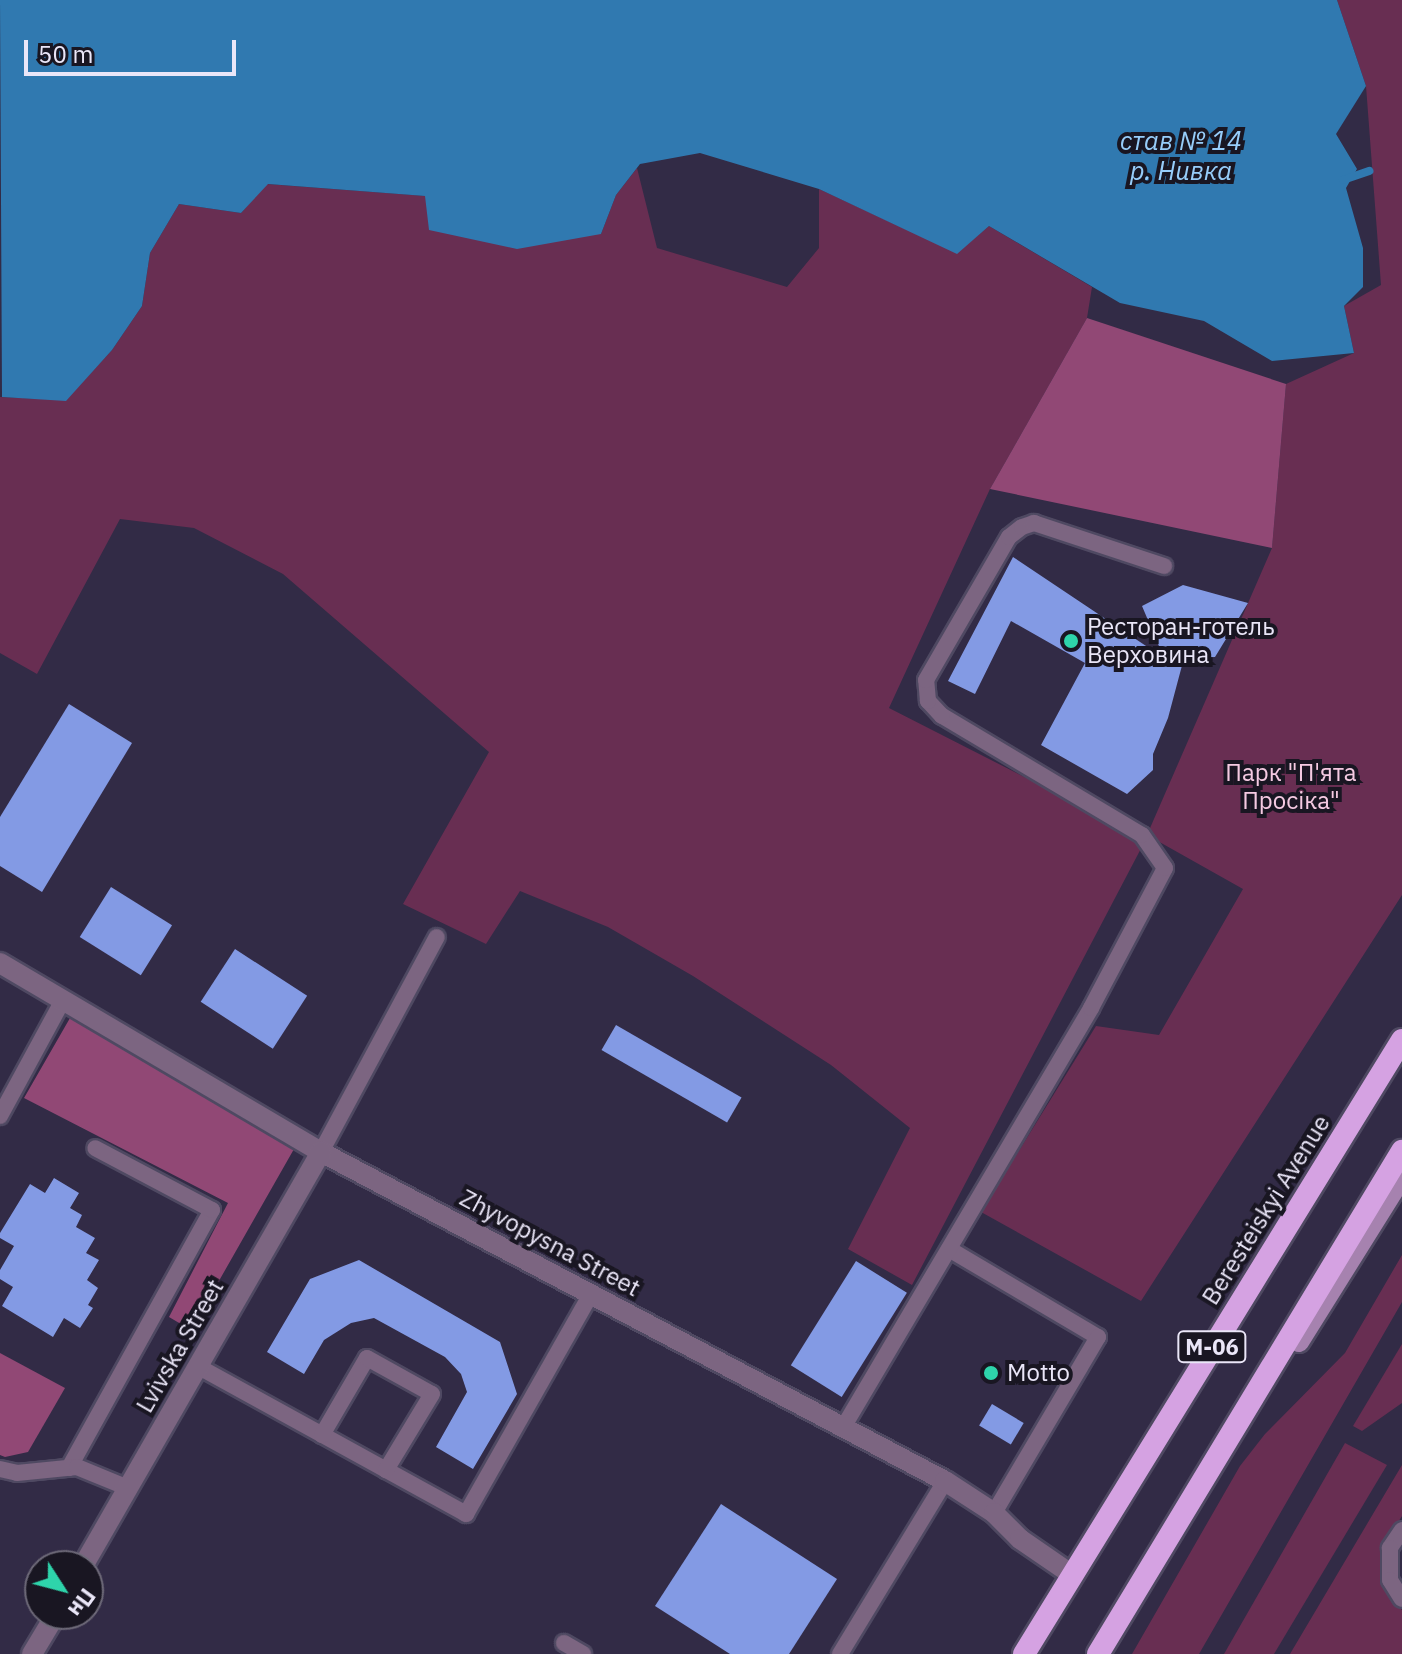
<!DOCTYPE html>
<html>
<head>
<meta charset="utf-8">
<style>
  body { margin:0 }
  #map { position:relative; width:1402px; height:1654px; overflow:hidden; background:#322b46; font-family:"IBM Plex Sans",sans-serif }
  div>[style] { position:absolute }
  .green>* { inset:0; background:#682e52 }
  .forest>* { inset:0; background:#914875 }
  .water>* { inset:0; background:#3079b0 }
  .stream>* { height:8px; margin:-4px; padding:0 4px; transform-origin:4px; border-radius:4px; background:#3079b0 }
  .building>* { inset:0; background:#839ae4; transform-origin:0 0 }
  .roads { filter:drop-shadow(2px 0 #4f4962) drop-shadow(-2px 0 #4f4962) drop-shadow(0 2px #4f4962) drop-shadow(0 -2px #4f4962) }
  .service>* { height:16px; margin:-8px; padding:0 8px; transform-origin:8px; border-radius:8px; background:#7c6581 }
  .minor>* { height:20px; margin:-10px; padding:0 10px; transform-origin:10px; border-radius:10px; background:#7c6581 }
  .secondary>* { height:20px; margin:-10px; padding:0 10px; transform-origin:10px; border-radius:10px; background:#a682af }
  .trunk>* { height:22px; margin:-11px; padding:0 11px; transform-origin:11px; border-radius:11px; background:#d5a2e2 }
  .dots>* { width:22px; height:22px; translate:-50% -50%; box-sizing:border-box; border:4px solid #191622; border-radius:50% }
  span { translate:-50% -50%; white-space:nowrap; text-align:center; line-height:1.15; -webkit-text-stroke:8px #191622; paint-order:stroke }
  .shield-label span { padding:2px 6px; background:#191622; border:2px solid; border-radius:6px; -webkit-text-stroke-width:0 }
  .shield-label { font-size:22px; color:#eae6f8; font-weight:700 }
  .poi-label { font-size:24px; color:#eae6f8 }
  .left { translate:0 -50%; text-align:left }
  .park-label { font-size:24px; color:#f5cae2 }
  .street-label { font-size:24px; color:#eae6f8 }
  .water-label { font-size:26px; color:#97cdfa; font-style:italic }
  .north { position:absolute; left:24px; top:1550px; width:80px; height:80px; box-sizing:border-box; background:#191622; border:2px solid #6d6978; border-radius:50%; rotate:126deg; font-size:22px; font-weight:700; line-height:32px; text-align:center; color:#eae6f8 }
  .north::after { content:''; display:block; margin:auto; width:28px; height:36px; background:#2ed4ab; clip-path:polygon(50% 0,100% 100%,50% 72%,0 100%) }
  .scale { position:absolute; left:24px; top:40px; width:212px; height:36px; box-sizing:border-box; border:4px solid #eae6f8; border-top:0; padding-left:10px; font-size:24px; line-height:28px; white-space:nowrap; color:#eae6f8; -webkit-text-stroke:6px #191622; paint-order:stroke }
</style>
</head>
<body>
<div id="map">
  <div class="green">
    <i style="clip-path:polygon(1337px 0,1402px 0,1402px 895px,1141px 1301px,981px 1212px,1096px 1026px,1159px 1035px,1243px 889px,1147px 835px,1272px 548px,1286px 384px,1354px 353px,1344px 306px,1381px 285px,1366px 86px)"></i>
    <i style="clip-path:polygon(637px 168px,657px 248px,787px 287px,819px 248px,819px 189px,957px 253px,989px 226px,1092px 287px,1087px 318px,990px 489px,889px 708px,1146px 839px,912px 1285px,848px 1249px,910px 1128px,831px 1065px,693px 976px,608px 927px,520px 891px,486px 944px,403px 904px,489px 752px,283px 574px,194px 528px,120px 519px,37px 674px,0 653px,0 397px,66px 400px,112px 350px,142px 306px,150px 253px,179px 204px,241px 213px,267px 184px,426px 196px,601px 234px,616px 195px)"></i>
    <i style="clip-path:polygon(1402px 1255px,1402px 1302px,1199px 1654px,1132px 1654px,1240px 1466px,1265px 1434px,1345px 1353px)"></i>
    <i style="clip-path:polygon(1402px 1344px,1402px 1403px,1362px 1431px,1353px 1426px)"></i>
    <i style="clip-path:polygon(1345px 1443px,1387px 1465px,1274px 1654px,1224px 1654px)"></i>
    <i style="clip-path:polygon(1402px 1465px,1402px 1516px,1385px 1543px,1381px 1563px,1382px 1582px,1392px 1602px,1402px 1610px,1402px 1654px,1290px 1654px)"></i>
  </div>
  <div class="forest">
    <i style="clip-path:polygon(1087px 318px,1286px 384px,1272px 548px,990px 489px)"></i>
    <i style="clip-path:polygon(70px 1018px,294px 1149px,191px 1330px,169px 1317px,228px 1203px,24px 1098px)"></i>
    <i style="clip-path:polygon(0 1353px,65px 1388px,28px 1452px,5px 1457px,0 1455px)"></i>
  </div>
  <div class="water">
    <i style="clip-path:polygon(0 0,1337px 0,1366px 86px,1336px 134px,1357px 169px,1346px 188px,1363px 248px,1363px 287px,1344px 306px,1354px 353px,1272px 361px,1204px 321px,1120px 303px,989px 226px,957px 254px,819px 189px,700px 153px,640px 164px,616px 195px,601px 234px,517px 249px,429px 230px,425px 196px,268px 184px,241px 213px,179px 204px,150px 253px,142px 306px,112px 350px,66px 401px,2px 397px)"></i>
  </div>
  <div class="stream">
    <i style="left:1343px;top:180px;width:28px;rotate:-19deg"></i>
  </div>
  <div class="building">
    <i style="clip-path:polygon(1013px 557px,1164px 658px,1142px 606px,1183px 585px,1248px 603px,1215px 657px,1184px 658px,1168px 718px,1153px 754px,1153px 770px,1127px 794px,1041px 745px,1085px 663px,1011px 621px,975px 694px,948px 681px)"></i>
    <i style="clip-path:polygon(69px 704px,132px 743px,42px 892px,0 866px,0 817px)"></i>
    <i style="left:111px;top:887px;width:72px;height:59px;rotate:32deg"></i>
    <i style="left:235px;top:949px;width:86px;height:63px;rotate:33deg"></i>
    <i style="left:616px;top:1025px;width:145px;height:29px;rotate:30deg"></i>
    <i style="clip-path:polygon(54px 1178px,79px 1193px,70px 1208px,82px 1215px,76px 1227px,95px 1238px,86px 1253px,99px 1260px,87px 1280px,98px 1288px,88px 1305px,93px 1308px,80px 1328px,64px 1318px,53px 1337px,2px 1306px,13px 1287px,0 1279px,0 1270px,14px 1246px,0 1238px,0 1233px,30px 1184px,45px 1193px)"></i>
    <i style="clip-path:polygon(359px 1260px,500px 1342px,517px 1394px,473px 1469px,436px 1447px,467px 1392px,461px 1374px,445px 1357px,374px 1318px,351px 1323px,324px 1340px,304px 1374px,267px 1352px,310px 1279px)"></i>
    <i style="left:856px;top:1261px;width:60px;height:123px;rotate:32deg"></i>
    <i style="left:992px;top:1404px;width:37px;height:25px;rotate:31deg"></i>
    <i style="clip-path:polygon(721px 1504px,837px 1579px,789px 1654px,730px 1654px,655px 1606px)"></i>
  </div>
  <div class="roads">
    <div class="service">
      <i style="left:0;top:1116px;width:132px;rotate:-61.5deg"></i>
      <i style="left:321px;top:1152px;width:244px;rotate:-61.7deg"></i>
      <i style="left:949px;top:1249px;width:173px;rotate:30.6deg"></i>
      <i style="left:1098px;top:1337px;width:204px;rotate:120.6deg"></i>
      <i style="left:199px;top:1367px;width:305px;rotate:28.8deg"></i>
      <i style="left:466px;top:1514px;width:253px;rotate:-60.4deg"></i>
      <i style="left:844px;top:1426px;width:486px;rotate:-59.4deg"></i>
      <i style="left:1091px;top:1008px;width:158px;rotate:-62.1deg"></i>
      <i style="left:1165px;top:868px;width:40px;rotate:-124.9deg"></i>
      <i style="left:1142px;top:835px;width:233px;rotate:-149.2deg"></i>
      <i style="left:942px;top:716px;width:21px;rotate:-133deg"></i>
      <i style="left:928px;top:701px;width:21px;rotate:-95deg"></i>
      <i style="left:926px;top:680px;width:165px;rotate:-59.9deg"></i>
      <i style="left:1009px;top:537px;width:16px;rotate:-38deg"></i>
      <i style="left:1022px;top:527px;width:13px;rotate:-18deg"></i>
      <i style="left:1034px;top:523px;width:137px;rotate:18.3deg"></i>
      <i style="left:322px;top:1435px;width:89px;rotate:-59.7deg"></i>
      <i style="left:367px;top:1358px;width:74px;rotate:29deg"></i>
      <i style="left:432px;top:1394px;width:89px;rotate:121.2deg"></i>
      <i style="left:69px;top:1468px;width:295px;rotate:-61deg"></i>
      <i style="left:212px;top:1210px;width:132px;rotate:-152.1deg"></i>
      <i style="left:0;top:1469px;width:17px;rotate:13deg"></i>
      <i style="left:17px;top:1473px;width:60px;rotate:-5.7deg"></i>
      <i style="left:77px;top:1467px;width:55px;rotate:22.4deg"></i>
      <i style="left:1402px;top:1530px;width:22px;rotate:124deg"></i>
      <i style="left:1390px;top:1548px;width:32px;rotate:90deg"></i>
      <i style="left:1390px;top:1580px;width:22px;rotate:58deg"></i>
      <i style="left:564px;top:1643px;width:22px;rotate:30deg"></i>
      <i style="left:840px;top:1654px;width:202px;rotate:-58.7deg"></i>
    </div>
    <div class="minor">
      <i style="left:0;top:963px;width:373px;rotate:30.5deg"></i>
      <i style="left:321px;top:1152px;width:705px;rotate:27.8deg"></i>
      <i style="left:945px;top:1481px;width:59px;rotate:33.1deg"></i>
      <i style="left:994px;top:1513px;width:37px;rotate:45deg"></i>
      <i style="left:1020px;top:1539px;width:62px;rotate:34.5deg"></i>
      <i style="left:83px;top:1566px;width:478px;rotate:-60.1deg"></i>
      <i style="left:32px;top:1654px;width:47px;rotate:-59deg"></i>
    </div>
    <div class="secondary">
      <i style="left:1299px;top:1342px;width:195px;rotate:-58deg"></i>
    </div>
    <div class="trunk">
      <i style="left:1024px;top:1654px;width:721px;rotate:-58.38deg"></i>
      <i style="left:1098px;top:1654px;width:588px;rotate:-58.85deg"></i>
    </div>
  </div>
  <div class="dots">
    <i style="left:1071px;top:641px;background:#2ed4ab"></i>
    <i style="left:991px;top:1373px;background:#2ed4ab"></i>
  </div>
  <div class="shield-label">
    <span style="left:1212px;top:1347px">М-06</span>
  </div>
  <div class="poi-label">
    <span class="left" style="left:1087px;top:641px">Ресторан-готель<br>Верховина</span>
    <span class="left" style="left:1007px;top:1373px">Motto</span>
  </div>
  <div class="park-label">
    <span style="left:1291px;top:787px">Парк "П'ята<br>Просіка"</span>
  </div>
  <div class="street-label">
    <span style="left:1266px;top:1210px;rotate:-58deg">Beresteiskyi Avenue</span>
    <span style="left:550px;top:1243px;rotate:28deg">Zhyvopysna Street</span>
    <span style="left:180px;top:1346px;rotate:-60deg">Lvivska Street</span>
  </div>
  <div class="water-label">
    <span style="left:1181px;top:156px">став № 14<br>р. Нивка</span>
  </div>
  <div class="north">Пн</div>
  <div class="scale">50 m</div>
</div>
</body>
</html>
